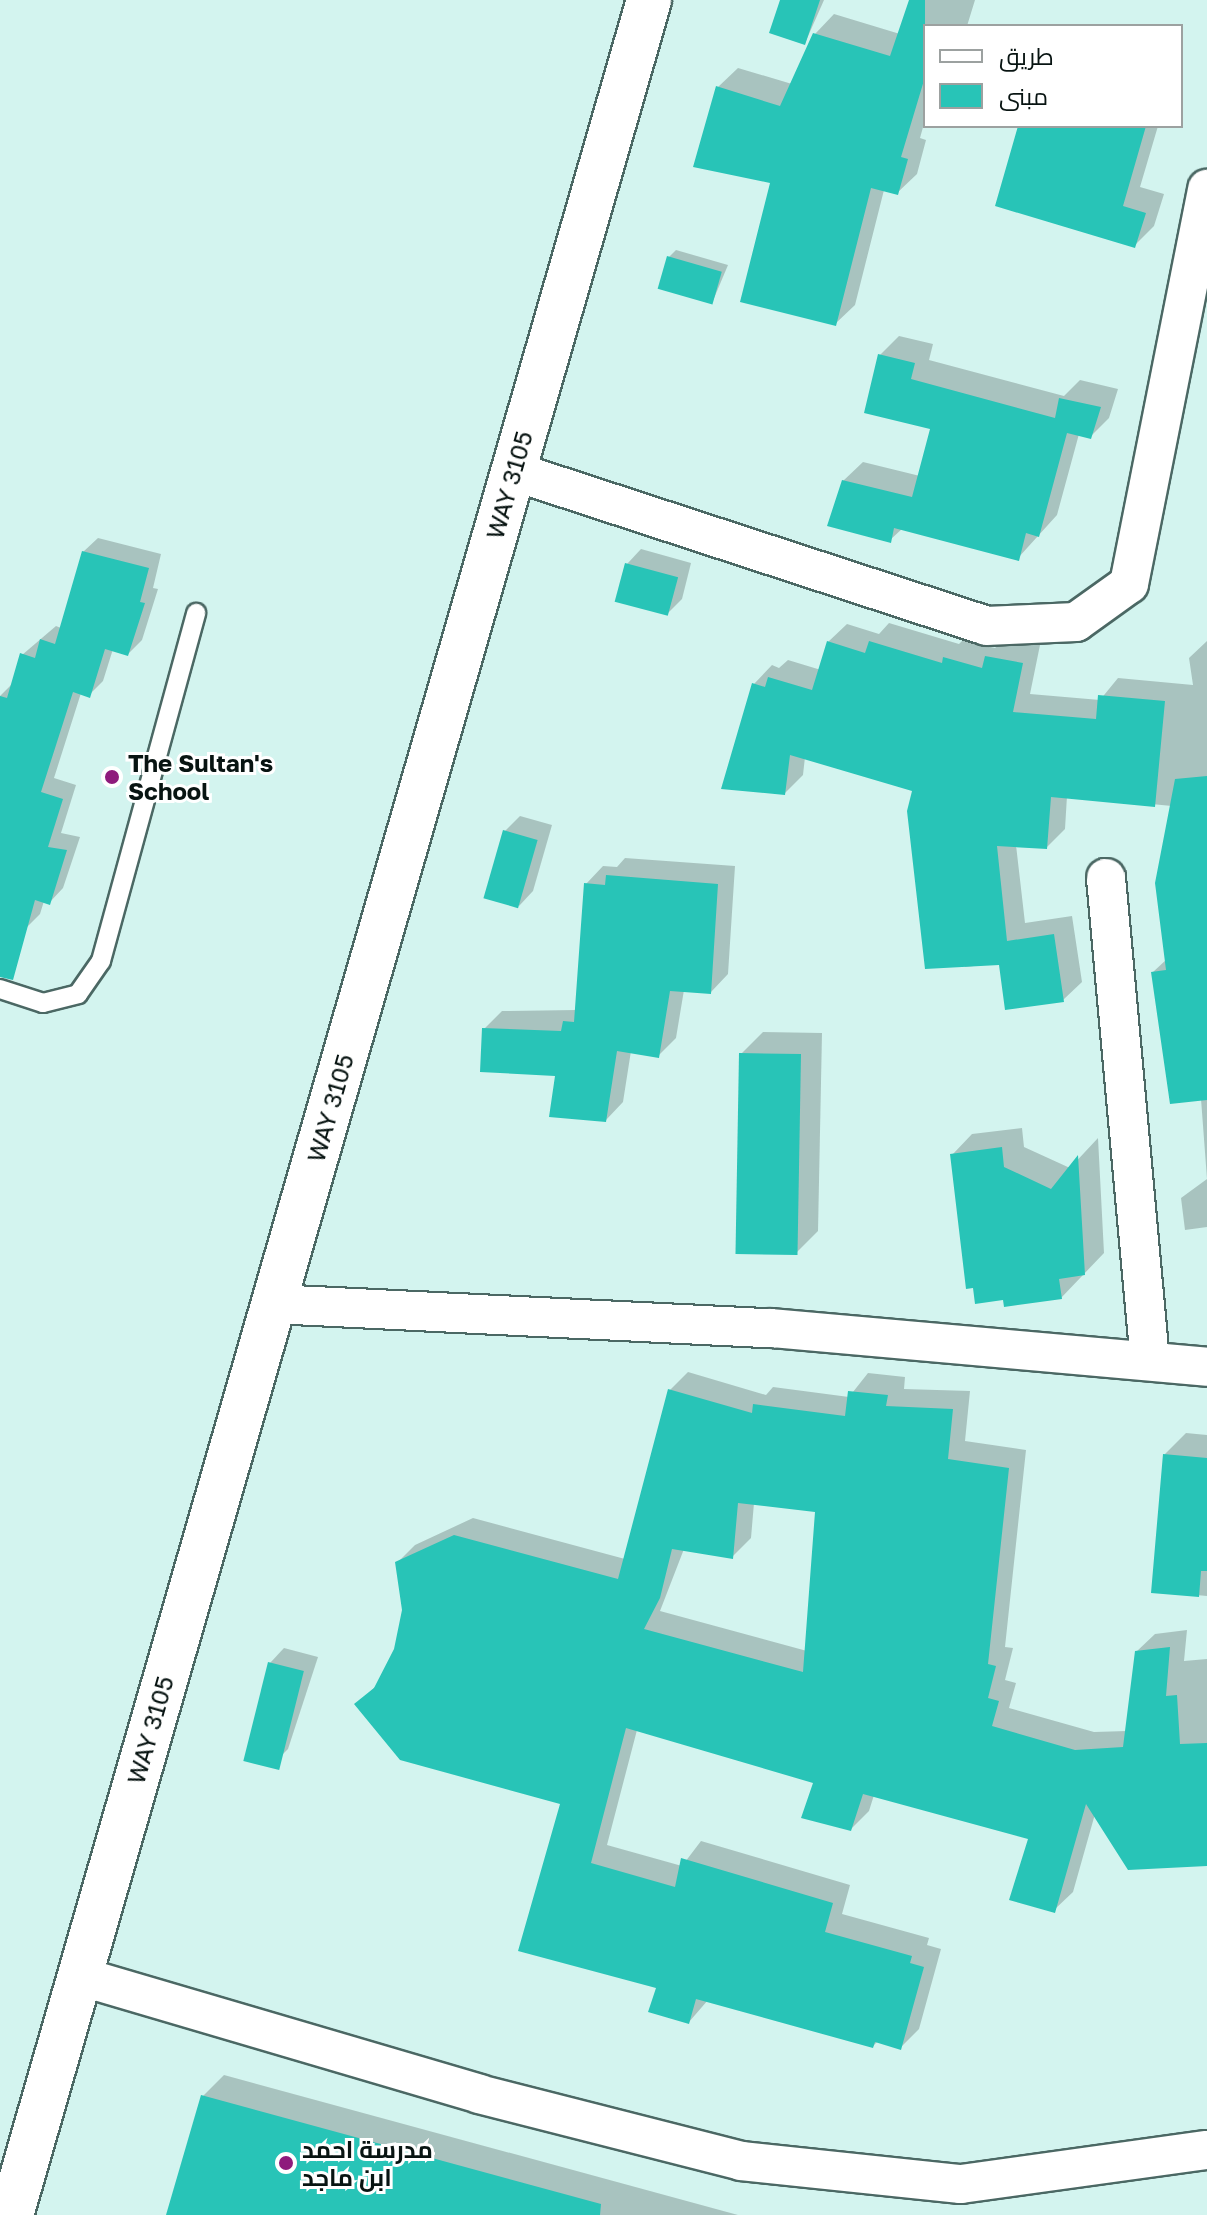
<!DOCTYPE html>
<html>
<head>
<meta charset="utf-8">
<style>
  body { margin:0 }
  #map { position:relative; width:1207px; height:2215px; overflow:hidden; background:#d3f4ef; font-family:"Golos Text",Cairo,sans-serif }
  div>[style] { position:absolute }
  .shadow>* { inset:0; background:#0003 }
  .building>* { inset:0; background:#28c4b7; transform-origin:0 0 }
  .roads { filter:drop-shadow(2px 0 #4b6864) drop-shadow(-2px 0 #4b6864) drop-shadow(0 2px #4b6864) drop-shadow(0 -2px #4b6864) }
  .service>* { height:18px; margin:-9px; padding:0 9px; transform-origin:9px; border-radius:9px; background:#fff }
  .minor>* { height:38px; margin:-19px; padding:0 19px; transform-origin:19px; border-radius:19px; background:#fff }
  .tertiary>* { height:44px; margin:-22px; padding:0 22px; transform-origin:22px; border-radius:22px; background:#fff }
  .dots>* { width:22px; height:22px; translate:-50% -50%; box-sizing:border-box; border:4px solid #fff; border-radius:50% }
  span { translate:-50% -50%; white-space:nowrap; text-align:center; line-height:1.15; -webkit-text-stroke:6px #fff; paint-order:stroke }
  .street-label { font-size:24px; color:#081412 }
  .poi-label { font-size:24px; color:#081412; font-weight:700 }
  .left { translate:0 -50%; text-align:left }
  .legend { position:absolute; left:923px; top:24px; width:260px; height:104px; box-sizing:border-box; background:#fff; border:2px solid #9ca1a0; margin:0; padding:10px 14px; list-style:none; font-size:24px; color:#081412 }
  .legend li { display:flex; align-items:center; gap:16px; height:40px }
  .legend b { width:40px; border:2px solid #9ca1a0 }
</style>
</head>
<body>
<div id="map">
  <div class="shadow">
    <i style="clip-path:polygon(782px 0,824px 0,805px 43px)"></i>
    <i style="clip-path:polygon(912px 0,975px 0,967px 26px,925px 26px,925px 120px,920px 138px,926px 140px,917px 174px,897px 193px,884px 190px,855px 305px,835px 324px,773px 182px,718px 87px,738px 68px,792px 84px,815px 34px,834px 14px,900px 34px)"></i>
    <i style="clip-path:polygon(1020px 126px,1158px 126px,1140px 187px,1164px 194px,1154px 226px,1135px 245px)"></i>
    <i style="clip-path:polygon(676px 250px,728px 265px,712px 303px,669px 257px)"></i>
    <i style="clip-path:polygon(899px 336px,933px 344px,929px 360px,1064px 396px,1080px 380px,1118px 389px,1109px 418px,1090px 437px,1079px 434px,1057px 515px,1018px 558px,903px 528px,890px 540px,843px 481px,863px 462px,920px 476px,933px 428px,880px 355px)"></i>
    <i style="clip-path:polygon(98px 538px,161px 554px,153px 588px,158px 589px,142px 640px,128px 654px,113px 649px,103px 681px,89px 695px,81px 693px,54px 778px,76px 785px,61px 833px,80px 837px,63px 888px,49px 903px,44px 901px,40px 914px,26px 928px,0 921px,0 696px,13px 683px,22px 655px,56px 626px,61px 628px,83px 552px)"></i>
    <i style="clip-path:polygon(641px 549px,691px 563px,682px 599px,667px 614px,627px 564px)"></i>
    <i style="clip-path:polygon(889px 623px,959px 644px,963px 640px,995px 648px,1006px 638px,1040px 645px,1030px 694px,1100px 700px,1118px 678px,1193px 685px,1189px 658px,1207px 641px,1207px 1227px,1185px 1230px,1181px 1198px,1207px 1179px,1201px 1099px,1153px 972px,1167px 959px,1172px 806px,1067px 796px,1065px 829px,1047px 847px,1016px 845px,1025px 923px,1072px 916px,1082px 982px,1063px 1000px,1001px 963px,965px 967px,914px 790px,805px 757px,803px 775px,785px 793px,754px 684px,772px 665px,779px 668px,788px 660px,821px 670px,828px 642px,847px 624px,879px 634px)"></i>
    <i style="clip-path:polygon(520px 816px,552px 825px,533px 891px,519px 906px,505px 831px)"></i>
    <i style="clip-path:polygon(625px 858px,735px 866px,728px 974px,711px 992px,684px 990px,676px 1038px,659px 1055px,631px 1051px,623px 1102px,606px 1120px,557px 1074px,484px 1029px,502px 1011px,576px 1010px,586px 884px,603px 866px,617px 867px)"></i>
    <i style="clip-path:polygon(763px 1032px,822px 1033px,818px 1231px,796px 1253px,741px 1054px)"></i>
    <i style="clip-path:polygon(1022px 1128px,1024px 1147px,1070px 1168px,1098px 1138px,1104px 1253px,1061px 1298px,952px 1155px,972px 1134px)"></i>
    <i style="clip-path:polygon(evenodd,688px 1372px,766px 1395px,773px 1387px,849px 1397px,868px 1373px,905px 1377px,904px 1389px,970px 1391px,965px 1441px,1026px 1450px,1005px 1647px,1013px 1648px,1005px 1680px,1016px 1683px,1009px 1708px,1094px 1732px,1127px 1731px,1136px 1652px,1155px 1634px,1187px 1630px,1184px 1661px,1207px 1659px,1207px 1864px,1095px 1814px,1073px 1892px,1054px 1910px,1030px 1838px,874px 1795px,869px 1811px,851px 1829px,815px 1782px,637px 1730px,607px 1845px,682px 1866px,701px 1841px,850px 1885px,842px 1914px,929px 1938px,927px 1945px,941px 1949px,919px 2029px,901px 2047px,878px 2041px,873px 2046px,708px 2000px,689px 2022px,658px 1987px,521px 1950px,562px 1802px,356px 1705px,379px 1683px,396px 1650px,405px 1610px,397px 1563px,415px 1545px,473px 1518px,625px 1559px,670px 1390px,688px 1372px,754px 1503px,817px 1511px,807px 1651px,660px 1611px,684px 1549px,732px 1557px,751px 1538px,754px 1503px)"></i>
    <i style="clip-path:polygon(1186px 1433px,1207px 1435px,1207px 1596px,1153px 1591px,1165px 1454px)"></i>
    <i style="clip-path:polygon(284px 1648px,318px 1657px,288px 1749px,273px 1764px,270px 1663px)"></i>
    <i style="clip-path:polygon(224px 2075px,738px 2215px,168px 2215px,203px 2096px)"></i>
  </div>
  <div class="building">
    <i style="clip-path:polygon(780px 0,820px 0,805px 45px,769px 33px)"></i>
    <i style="clip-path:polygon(909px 0,925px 0,925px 77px,901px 157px,908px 159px,898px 195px,871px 188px,836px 326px,740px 302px,770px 183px,693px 167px,716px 86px,780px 106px,813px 33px,890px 56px)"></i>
    <i style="clip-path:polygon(1018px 126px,1146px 126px,1123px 206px,1146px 213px,1135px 248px,995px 206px)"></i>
    <i style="left:667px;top:256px;width:57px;height:34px;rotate:16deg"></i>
    <i style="clip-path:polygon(878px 354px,915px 363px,911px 379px,1055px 418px,1059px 398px,1101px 407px,1091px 439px,1067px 433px,1039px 537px,1026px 533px,1019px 561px,894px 528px,891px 543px,827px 526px,842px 480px,912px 497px,930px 429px,864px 413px)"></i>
    <i style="clip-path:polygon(82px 551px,149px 568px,140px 602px,145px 603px,128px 656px,105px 649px,90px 698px,73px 692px,41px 792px,63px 799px,48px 847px,67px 850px,50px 905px,35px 900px,13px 980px,0 977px,0 696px,7px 698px,20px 653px,35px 658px,40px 639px,55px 644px)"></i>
    <i style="left:625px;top:563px;width:55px;height:40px;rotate:15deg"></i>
    <i style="clip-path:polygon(827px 641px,865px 653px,869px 641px,942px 663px,943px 657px,982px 668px,985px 656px,1023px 663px,1013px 712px,1096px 719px,1098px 695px,1165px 701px,1155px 807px,1051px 797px,1047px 849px,997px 846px,1007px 941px,1054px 934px,1064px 1002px,1005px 1010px,999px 965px,925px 969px,907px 811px,912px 791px,790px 755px,785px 795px,721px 789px,752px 683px,765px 687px,768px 677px,812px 690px)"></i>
    <i style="clip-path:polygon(1207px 776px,1207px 1100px,1170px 1104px,1151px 972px,1166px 970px,1155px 883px,1175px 779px)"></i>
    <i style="left:503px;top:830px;width:36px;height:71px;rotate:16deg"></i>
    <i style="clip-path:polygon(606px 875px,718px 884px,711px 994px,670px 991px,659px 1058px,617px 1051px,606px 1122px,549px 1117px,555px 1076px,480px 1072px,482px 1028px,561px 1031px,563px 1021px,574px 1022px,584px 883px,605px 885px)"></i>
    <i style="left:739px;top:1053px;width:62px;height:201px;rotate:1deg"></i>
    <i style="clip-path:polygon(1002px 1147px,1004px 1167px,1051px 1189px,1078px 1155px,1085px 1275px,1059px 1279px,1062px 1299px,1004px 1307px,1003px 1300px,975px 1304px,973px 1288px,966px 1289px,950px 1154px)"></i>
    <i style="clip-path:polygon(evenodd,668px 1389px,752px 1413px,753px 1404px,845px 1416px,848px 1391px,888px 1395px,886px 1406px,953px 1409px,948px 1459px,1009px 1468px,988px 1664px,996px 1666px,988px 1698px,999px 1701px,992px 1726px,1075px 1750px,1123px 1747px,1135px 1651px,1170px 1647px,1166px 1696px,1177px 1695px,1180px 1744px,1207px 1743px,1207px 1866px,1128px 1870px,1086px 1804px,1055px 1913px,1009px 1900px,1028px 1839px,863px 1794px,851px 1831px,801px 1818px,813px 1783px,626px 1728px,591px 1863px,675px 1887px,681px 1858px,833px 1903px,825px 1932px,912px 1956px,910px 1963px,924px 1967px,901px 2050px,875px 2042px,873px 2048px,696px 1999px,689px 2024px,648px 2012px,656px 1988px,518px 1951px,560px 1804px,400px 1760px,354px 1704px,374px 1688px,394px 1649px,402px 1610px,395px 1562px,454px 1535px,618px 1579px,668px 1389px,738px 1503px,815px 1512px,803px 1672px,644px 1629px,660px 1598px,672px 1549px,733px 1559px,738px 1503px)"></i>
    <i style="clip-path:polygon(1163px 1454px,1207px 1458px,1207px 1571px,1201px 1571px,1199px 1597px,1151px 1593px)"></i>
    <i style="left:268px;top:1662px;width:37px;height:102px;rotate:14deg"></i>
    <i style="clip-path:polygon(201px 2095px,601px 2204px,600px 2215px,166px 2215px)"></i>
  </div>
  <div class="roads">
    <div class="service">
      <i style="left:0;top:989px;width:45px;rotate:18deg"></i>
      <i style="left:43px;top:1003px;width:36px;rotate:-14deg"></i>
      <i style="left:78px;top:994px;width:40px;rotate:-55.1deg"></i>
      <i style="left:101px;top:961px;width:361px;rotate:-74.7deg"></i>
    </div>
    <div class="minor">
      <i style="left:513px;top:471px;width:498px;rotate:18.1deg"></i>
      <i style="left:986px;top:626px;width:90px;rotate:-2.5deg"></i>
      <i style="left:1076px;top:622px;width:65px;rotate:-35.6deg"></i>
      <i style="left:1129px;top:584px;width:403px;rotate:-78.8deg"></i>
      <i style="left:1106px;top:878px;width:484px;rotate:84.8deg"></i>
      <i style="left:273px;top:1304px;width:500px;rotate:2.8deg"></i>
      <i style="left:772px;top:1328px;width:437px;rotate:5.1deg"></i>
      <i style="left:79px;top:1976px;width:417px;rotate:16.4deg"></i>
      <i style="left:479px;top:2094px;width:270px;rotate:14.3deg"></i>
      <i style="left:741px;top:2161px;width:221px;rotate:6deg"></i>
      <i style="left:961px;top:2184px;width:248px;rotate:-7.9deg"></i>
    </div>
    <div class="tertiary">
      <i style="left:11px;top:2215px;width:2305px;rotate:-73.93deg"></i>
    </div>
  </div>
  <div class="dots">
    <i style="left:112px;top:777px;background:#8e1b7c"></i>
    <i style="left:286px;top:2163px;background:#8e1b7c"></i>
  </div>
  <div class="street-label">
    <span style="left:509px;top:485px;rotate:-74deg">WAY 3105</span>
    <span style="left:330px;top:1108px;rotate:-74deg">WAY 3105</span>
    <span style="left:150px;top:1730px;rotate:-74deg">WAY 3105</span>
  </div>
  <div class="poi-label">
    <span class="left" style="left:128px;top:777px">The Sultan's<br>School</span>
    <span class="left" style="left:302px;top:2163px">مدرسة احمد<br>ابن ماجد</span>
  </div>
  <ul class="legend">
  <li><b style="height:10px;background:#fff"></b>طريق</li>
  <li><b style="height:22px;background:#28c4b7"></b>مبنى</li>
  </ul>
</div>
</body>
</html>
